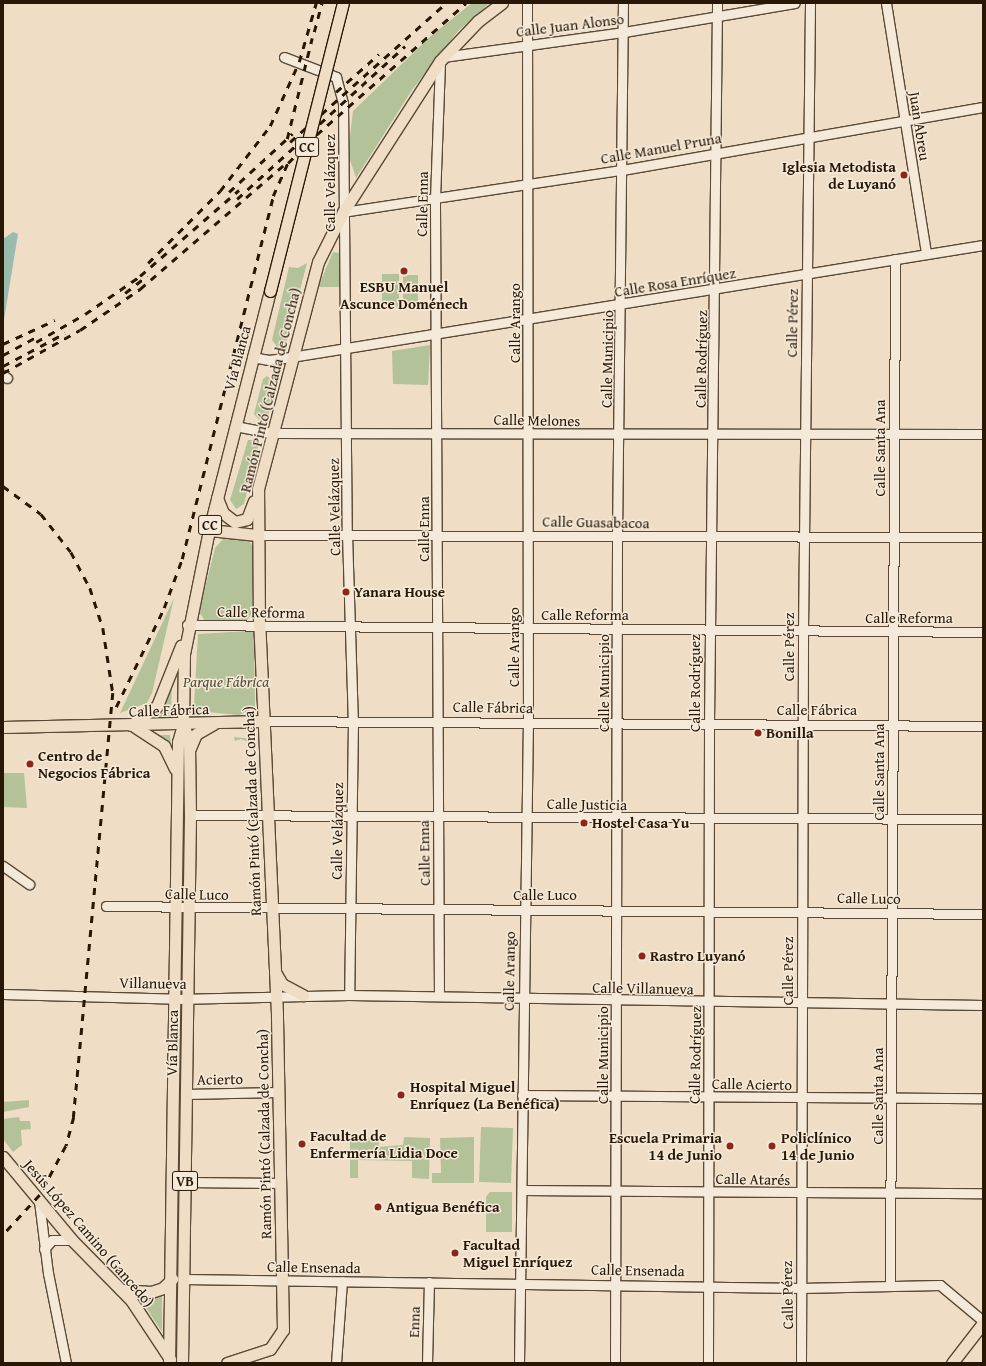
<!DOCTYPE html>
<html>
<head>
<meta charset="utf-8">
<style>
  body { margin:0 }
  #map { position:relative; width:986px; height:1366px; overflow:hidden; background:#efdec5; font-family:"Gentium Book Plus",serif }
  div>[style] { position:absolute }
  .green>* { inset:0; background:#b3c299; transform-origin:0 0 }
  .water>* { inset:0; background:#9abcaf }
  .roads { filter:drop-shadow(1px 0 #5a4936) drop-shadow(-1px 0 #5a4936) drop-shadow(0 1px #5a4936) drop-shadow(0 -1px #5a4936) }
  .minor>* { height:9px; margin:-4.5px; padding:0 4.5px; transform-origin:4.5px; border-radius:4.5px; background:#f5ead9 }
  .major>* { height:11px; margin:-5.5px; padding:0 5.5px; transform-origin:5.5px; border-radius:5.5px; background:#efdec5 }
  .rail>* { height:2.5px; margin-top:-1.25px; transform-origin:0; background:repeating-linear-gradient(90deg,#291706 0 7px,transparent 0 14px) }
  .bridges { filter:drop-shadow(1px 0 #291706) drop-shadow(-1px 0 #291706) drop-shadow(0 1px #291706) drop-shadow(0 -1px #291706) }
  .major-bridge>* { height:11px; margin:-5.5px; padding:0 5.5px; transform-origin:5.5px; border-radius:5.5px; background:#efdec5 }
  .dots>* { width:11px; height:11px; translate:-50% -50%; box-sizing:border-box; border:2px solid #f5ead9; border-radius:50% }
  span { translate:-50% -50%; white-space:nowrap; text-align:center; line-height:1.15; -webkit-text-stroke:3px #f5ead9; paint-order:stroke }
  .shield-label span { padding:1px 3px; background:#f5ead9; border:1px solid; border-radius:3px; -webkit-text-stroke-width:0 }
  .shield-label { font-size:14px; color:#291706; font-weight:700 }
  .street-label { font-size:15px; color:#291706 }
  .poi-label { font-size:15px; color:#291706; font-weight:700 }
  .right { translate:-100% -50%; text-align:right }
  .left { translate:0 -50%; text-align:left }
  .park-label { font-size:15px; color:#524a32; font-style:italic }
  .frame { position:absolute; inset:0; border:4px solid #291706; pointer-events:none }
</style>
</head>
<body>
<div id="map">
  <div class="green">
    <i style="clip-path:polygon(472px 3px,490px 3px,458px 31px,412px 90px,356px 178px,348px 154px,353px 111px,432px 35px)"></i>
    <i style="clip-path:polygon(333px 252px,340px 253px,340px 287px,318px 287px)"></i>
    <i style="clip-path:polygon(307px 263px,286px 344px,278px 348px,272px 340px,289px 267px,298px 268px)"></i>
    <i style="left:382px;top:274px;width:17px;height:34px"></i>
    <i style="left:403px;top:275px;width:15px;height:28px"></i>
    <i style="clip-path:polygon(430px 345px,428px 385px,393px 384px,392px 351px)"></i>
    <i style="clip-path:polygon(267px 376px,276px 383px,268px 416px,261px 422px,254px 414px,263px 379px)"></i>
    <i style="clip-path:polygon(248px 440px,254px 440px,258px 447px,244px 504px,236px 509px,230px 500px)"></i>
    <i style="clip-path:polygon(224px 538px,246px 538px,252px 545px,256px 611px,247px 620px,205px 621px,199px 612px,215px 548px)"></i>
    <i style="clip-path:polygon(174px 598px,152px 693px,147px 703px,120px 713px)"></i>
    <i style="clip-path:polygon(249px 631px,254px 632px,255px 708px,239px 715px,197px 711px,194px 705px,198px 634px)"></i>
    <i style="clip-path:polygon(172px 680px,171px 717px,152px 719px,159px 710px)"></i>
    <i style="clip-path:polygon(156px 735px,170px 735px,171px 747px)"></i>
    <i style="clip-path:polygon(234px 737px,254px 739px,257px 745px,241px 739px,235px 741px)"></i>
    <i style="clip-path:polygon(3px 773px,24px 773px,27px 808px,3px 807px)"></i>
    <i style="clip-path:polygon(29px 1100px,29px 1107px,3px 1112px,3px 1102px)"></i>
    <i style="clip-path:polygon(19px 1117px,20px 1121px,30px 1121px,31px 1129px,21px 1130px,22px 1145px,13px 1152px,3px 1139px,3px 1119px)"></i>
    <i style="left:481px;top:1127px;width:32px;height:55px;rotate:2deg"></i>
    <i style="clip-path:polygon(404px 1137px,430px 1138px,429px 1179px,412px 1178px,412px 1161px,358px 1160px,358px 1178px,350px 1178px,350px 1138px,379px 1138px,379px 1147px,403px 1145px)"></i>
    <i style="clip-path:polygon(474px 1137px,474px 1183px,432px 1183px,432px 1173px,441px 1173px,440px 1138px)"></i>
    <i style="clip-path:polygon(490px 1192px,512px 1192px,512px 1232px,486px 1232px,486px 1197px)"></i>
    <i style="clip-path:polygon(162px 1296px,162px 1332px,141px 1300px)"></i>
  </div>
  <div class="water">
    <i style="clip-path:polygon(13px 232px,18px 234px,3px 326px,3px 239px)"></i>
  </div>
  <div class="roads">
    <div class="minor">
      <i style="left:886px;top:3px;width:254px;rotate:80.9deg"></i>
      <i style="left:284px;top:57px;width:56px;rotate:21deg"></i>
      <i style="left:336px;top:77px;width:27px;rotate:75deg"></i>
      <i style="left:343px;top:103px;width:431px;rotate:89.5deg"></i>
      <i style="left:347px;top:534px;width:187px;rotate:88.2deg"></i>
      <i style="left:353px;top:721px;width:274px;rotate:90.8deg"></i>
      <i style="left:443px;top:57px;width:183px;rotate:-7.9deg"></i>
      <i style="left:624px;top:32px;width:173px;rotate:-9.6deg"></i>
      <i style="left:343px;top:212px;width:282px;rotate:-8.6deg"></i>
      <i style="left:622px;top:170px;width:366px;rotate:-9.9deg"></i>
      <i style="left:252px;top:357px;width:17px;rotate:10deg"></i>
      <i style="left:269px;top:360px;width:22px;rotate:-8deg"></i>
      <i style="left:291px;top:357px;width:701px;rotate:-9.19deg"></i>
      <i style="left:3px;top:375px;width:5px;rotate:37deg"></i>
      <i style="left:235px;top:426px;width:38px;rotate:11deg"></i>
      <i style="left:272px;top:433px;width:711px;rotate:0.08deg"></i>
      <i style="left:257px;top:535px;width:726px;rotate:0.16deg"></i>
      <i style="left:187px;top:625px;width:796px;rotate:0.5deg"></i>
      <i style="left:263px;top:721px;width:720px;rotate:0.4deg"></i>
      <i style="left:190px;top:815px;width:793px;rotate:0.29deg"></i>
      <i style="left:3px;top:866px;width:32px;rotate:35deg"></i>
      <i style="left:106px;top:906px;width:877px;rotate:0.52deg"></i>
      <i style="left:3px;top:994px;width:174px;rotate:1.6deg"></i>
      <i style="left:177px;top:999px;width:172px;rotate:-1.3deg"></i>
      <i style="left:349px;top:995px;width:634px;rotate:0.9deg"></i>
      <i style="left:439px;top:996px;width:797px;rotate:-90.29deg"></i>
      <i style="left:435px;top:199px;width:138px;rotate:-87.9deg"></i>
      <i style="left:186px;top:1094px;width:92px;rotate:-1.2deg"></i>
      <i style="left:522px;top:1095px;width:461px;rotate:0.4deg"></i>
      <i style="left:185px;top:1182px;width:95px;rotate:0.6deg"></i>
      <i style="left:522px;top:1190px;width:461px;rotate:0.4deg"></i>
      <i style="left:39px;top:1201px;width:73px;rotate:82.9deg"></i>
      <i style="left:48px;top:1273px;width:92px;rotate:78.7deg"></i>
      <i style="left:44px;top:1249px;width:12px;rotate:-48deg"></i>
      <i style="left:52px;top:1240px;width:20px"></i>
      <i style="left:183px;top:1279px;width:617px;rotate:0.84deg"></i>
      <i style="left:800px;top:1288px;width:140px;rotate:-1.2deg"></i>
      <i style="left:940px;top:1285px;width:56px;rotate:39.9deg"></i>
      <i style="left:890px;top:1286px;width:1027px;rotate:-89.72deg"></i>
      <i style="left:336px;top:1363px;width:82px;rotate:-85.8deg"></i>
      <i style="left:427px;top:1363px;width:81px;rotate:-88.6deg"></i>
      <i style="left:519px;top:1363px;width:641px;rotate:-89.2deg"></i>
      <i style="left:528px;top:722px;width:719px;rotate:-90.08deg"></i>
      <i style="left:615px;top:1363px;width:825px;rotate:-89.86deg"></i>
      <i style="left:617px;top:538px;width:535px;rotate:-89.36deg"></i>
      <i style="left:708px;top:1363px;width:640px;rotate:-89.91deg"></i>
      <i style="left:709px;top:723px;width:720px;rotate:-89.36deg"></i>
      <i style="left:801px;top:1363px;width:732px;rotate:-89.84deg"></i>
      <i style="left:803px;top:631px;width:628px;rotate:-89.36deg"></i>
    </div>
    <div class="major">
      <i style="left:217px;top:498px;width:16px;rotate:68deg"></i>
      <i style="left:223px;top:513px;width:15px;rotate:37deg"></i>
      <i style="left:235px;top:522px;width:12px;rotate:-14deg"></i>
      <i style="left:247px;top:519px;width:19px;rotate:-69deg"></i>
      <i style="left:209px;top:530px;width:48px;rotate:5.9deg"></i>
      <i style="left:131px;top:725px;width:32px;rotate:-36deg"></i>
      <i style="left:157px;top:706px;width:65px;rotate:-68.2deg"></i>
      <i style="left:3px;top:727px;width:260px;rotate:-1.3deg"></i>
      <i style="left:135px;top:727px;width:35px;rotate:33deg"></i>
      <i style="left:164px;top:746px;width:25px;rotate:64deg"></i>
      <i style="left:190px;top:748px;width:15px;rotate:-67deg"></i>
      <i style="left:196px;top:734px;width:20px;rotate:-30deg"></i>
      <i style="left:275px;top:972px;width:14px;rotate:60deg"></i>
      <i style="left:282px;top:984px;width:24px;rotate:28deg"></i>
      <i style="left:3px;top:1157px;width:108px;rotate:50.3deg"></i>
      <i style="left:72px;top:1240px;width:84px;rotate:45.5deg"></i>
      <i style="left:131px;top:1300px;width:71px;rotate:56.5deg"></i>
      <i style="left:121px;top:1290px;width:30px;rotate:4deg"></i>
      <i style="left:151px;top:1292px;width:13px;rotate:-18deg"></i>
      <i style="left:163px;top:1288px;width:13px;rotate:-45deg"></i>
      <i style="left:169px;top:1363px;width:621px;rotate:-89.17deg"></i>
      <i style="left:178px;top:742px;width:19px;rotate:-74deg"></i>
      <i style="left:183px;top:724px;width:70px;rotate:-89.2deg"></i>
      <i style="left:184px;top:654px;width:126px;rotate:-78.6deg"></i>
      <i style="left:209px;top:530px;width:247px;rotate:-75.7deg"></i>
      <i style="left:182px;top:1363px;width:548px;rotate:-89.16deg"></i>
      <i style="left:190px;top:815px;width:75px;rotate:-90.8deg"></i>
      <i style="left:189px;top:740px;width:17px;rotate:-111deg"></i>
      <i style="left:227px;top:1363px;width:45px;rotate:-18deg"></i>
      <i style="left:270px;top:1349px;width:23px;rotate:-56deg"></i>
      <i style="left:283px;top:1330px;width:316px;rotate:-91.1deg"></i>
      <i style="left:277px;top:1014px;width:389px;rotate:-92.6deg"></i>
      <i style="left:259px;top:625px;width:136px;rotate:-90.4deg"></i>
      <i style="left:258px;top:489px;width:235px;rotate:-75.2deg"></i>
      <i style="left:318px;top:262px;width:56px;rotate:-63.4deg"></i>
      <i style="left:343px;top:212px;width:179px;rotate:-57.3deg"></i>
      <i style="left:440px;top:61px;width:55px;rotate:-46.5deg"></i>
      <i style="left:478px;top:21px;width:30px;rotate:-37deg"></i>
      <i style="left:952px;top:1363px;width:51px;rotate:-52.2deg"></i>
    </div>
  </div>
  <div class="rail">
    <i style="left:314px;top:32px;width:30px;rotate:-75deg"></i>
    <i style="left:336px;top:92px;width:57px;rotate:-41.5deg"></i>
    <i style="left:287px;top:139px;width:104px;rotate:-76.1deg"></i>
    <i style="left:290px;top:142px;width:209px;rotate:-41.7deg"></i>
    <i style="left:306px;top:144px;width:213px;rotate:-41.4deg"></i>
    <i style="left:229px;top:192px;width:86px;rotate:-42.6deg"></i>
    <i style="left:237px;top:199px;width:227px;rotate:-42.3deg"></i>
    <i style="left:148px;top:263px;width:102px;rotate:-45deg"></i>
    <i style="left:220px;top:191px;width:82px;rotate:-52.4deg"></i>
    <i style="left:270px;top:126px;width:70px;rotate:-65.6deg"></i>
    <i style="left:299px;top:62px;width:61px;rotate:-73.9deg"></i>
    <i style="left:125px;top:293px;width:28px;rotate:-38deg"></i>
    <i style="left:36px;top:342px;width:56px;rotate:-29.7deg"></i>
    <i style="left:85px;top:314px;width:67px;rotate:-34.6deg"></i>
    <i style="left:140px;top:276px;width:131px;rotate:-41deg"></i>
    <i style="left:3px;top:344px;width:57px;rotate:-24.8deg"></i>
    <i style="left:3px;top:355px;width:42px;rotate:-28.4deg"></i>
    <i style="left:3px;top:366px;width:70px;rotate:-28deg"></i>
    <i style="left:3px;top:373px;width:88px;rotate:-29.2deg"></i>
    <i style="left:80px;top:330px;width:73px;rotate:-34.3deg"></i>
    <i style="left:140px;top:289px;width:193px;rotate:-40.8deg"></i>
    <i style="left:3px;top:486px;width:47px;rotate:36.4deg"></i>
    <i style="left:41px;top:514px;width:48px;rotate:51.7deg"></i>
    <i style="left:71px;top:552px;width:41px;rotate:62.2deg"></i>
    <i style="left:90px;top:588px;width:42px;rotate:72deg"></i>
    <i style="left:103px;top:628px;width:66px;rotate:81.3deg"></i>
    <i style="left:113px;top:693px;width:426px;rotate:95.3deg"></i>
    <i style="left:74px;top:1117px;width:30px;rotate:105deg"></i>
    <i style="left:66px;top:1146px;width:55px;rotate:118deg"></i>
    <i style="left:40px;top:1195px;width:54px;rotate:132.8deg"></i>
    <i style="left:116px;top:707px;width:110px;rotate:-64.1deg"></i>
    <i style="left:164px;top:608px;width:52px;rotate:-69.8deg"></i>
    <i style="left:182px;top:559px;width:374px;rotate:-75.9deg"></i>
    <i style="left:273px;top:196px;width:36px;rotate:-66deg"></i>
    <i style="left:288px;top:163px;width:32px;rotate:-46deg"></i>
  </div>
  <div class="bridges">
    <div class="major-bridge">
      <i style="left:270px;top:291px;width:297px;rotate:-75.8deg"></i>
    </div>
  </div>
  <div class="dots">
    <i style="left:904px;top:175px;background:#8f2418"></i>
    <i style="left:404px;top:271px;background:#8f2418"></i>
    <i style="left:346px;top:592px;background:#8f2418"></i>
    <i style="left:758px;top:733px;background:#8f2418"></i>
    <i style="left:30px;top:764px;background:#8f2418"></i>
    <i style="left:584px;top:823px;background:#8f2418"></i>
    <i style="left:642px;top:956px;background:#8f2418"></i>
    <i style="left:401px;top:1095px;background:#8f2418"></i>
    <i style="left:302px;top:1144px;background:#8f2418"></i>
    <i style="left:730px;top:1146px;background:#8f2418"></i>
    <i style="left:772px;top:1146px;background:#8f2418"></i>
    <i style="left:378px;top:1207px;background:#8f2418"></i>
    <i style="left:455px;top:1253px;background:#8f2418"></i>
  </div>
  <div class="shield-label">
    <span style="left:307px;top:147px">CC</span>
    <span style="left:210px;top:525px">CC</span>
    <span style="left:185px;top:1181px">VB</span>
  </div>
  <div class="street-label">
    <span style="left:570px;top:25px;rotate:-7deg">Calle Juan Alonso</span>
    <span style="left:920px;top:126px;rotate:81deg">Juan Abreu</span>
    <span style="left:661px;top:148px;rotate:-10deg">Calle Manuel Pruna</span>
    <span style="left:330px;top:183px;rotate:-90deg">Calle Velázquez</span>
    <span style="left:422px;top:204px;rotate:-89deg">Calle Enna</span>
    <span style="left:675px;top:282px;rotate:-9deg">Calle Rosa Enríquez</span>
    <span style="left:515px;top:323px;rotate:-90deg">Calle Arango</span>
    <span style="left:792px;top:323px;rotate:-89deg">Calle Pérez</span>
    <span style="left:237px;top:358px;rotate:-75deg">Vía Blanca</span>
    <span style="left:607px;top:359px;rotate:-89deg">Calle Municipio</span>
    <span style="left:701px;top:359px;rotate:-89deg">Calle Rodríguez</span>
    <span style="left:270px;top:390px;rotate:-76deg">Ramón Pintó (Calzada de Concha)</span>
    <span style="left:537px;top:420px;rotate:1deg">Calle Melones</span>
    <span style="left:880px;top:448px;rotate:-90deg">Calle Santa Ana</span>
    <span style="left:334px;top:507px;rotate:-91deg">Calle Velázquez</span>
    <span style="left:596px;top:522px;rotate:1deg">Calle Guasabacoa</span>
    <span style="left:424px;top:529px;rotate:-90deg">Calle Enna</span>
    <span style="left:261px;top:612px;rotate:1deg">Calle Reforma</span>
    <span style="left:585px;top:615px">Calle Reforma</span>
    <span style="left:909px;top:618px">Calle Reforma</span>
    <span style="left:514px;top:647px;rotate:-90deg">Calle Arango</span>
    <span style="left:789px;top:647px;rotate:-90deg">Calle Pérez</span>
    <span style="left:604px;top:683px;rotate:-90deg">Calle Municipio</span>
    <span style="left:695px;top:683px;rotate:-90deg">Calle Rodríguez</span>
    <span style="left:493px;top:707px;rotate:1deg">Calle Fábrica</span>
    <span style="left:169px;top:710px;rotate:-2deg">Calle Fábrica</span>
    <span style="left:817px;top:710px">Calle Fábrica</span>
    <span style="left:879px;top:772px;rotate:-90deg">Calle Santa Ana</span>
    <span style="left:587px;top:804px;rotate:1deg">Calle Justicia</span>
    <span style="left:252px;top:811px;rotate:-92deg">Ramón Pintó (Calzada de Concha)</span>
    <span style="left:337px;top:831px;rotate:-89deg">Calle Velázquez</span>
    <span style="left:424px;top:853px;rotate:-91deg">Calle Enna</span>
    <span style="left:197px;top:894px;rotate:1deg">Calle Luco</span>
    <span style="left:545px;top:895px">Calle Luco</span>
    <span style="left:869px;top:898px;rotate:1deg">Calle Luco</span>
    <span style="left:509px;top:971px;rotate:-89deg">Calle Arango</span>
    <span style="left:788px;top:971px;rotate:-90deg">Calle Pérez</span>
    <span style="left:153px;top:983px;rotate:1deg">Villanueva</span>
    <span style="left:643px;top:988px;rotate:1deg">Calle Villanueva</span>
    <span style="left:172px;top:1043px;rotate:-89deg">Vía Blanca</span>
    <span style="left:603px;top:1055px;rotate:-90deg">Calle Municipio</span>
    <span style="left:695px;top:1055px;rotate:-89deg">Calle Rodríguez</span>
    <span style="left:220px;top:1079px;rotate:-1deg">Acierto</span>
    <span style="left:752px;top:1084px;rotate:1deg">Calle Acierto</span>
    <span style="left:878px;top:1096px;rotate:-90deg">Calle Santa Ana</span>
    <span style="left:264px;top:1134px;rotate:-91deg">Ramón Pintó (Calzada de Concha)</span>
    <span style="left:753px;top:1179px;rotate:1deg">Calle Atarés</span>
    <span style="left:89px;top:1233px;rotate:49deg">Jesús López Camino (Gancedo)</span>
    <span style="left:314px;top:1267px;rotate:1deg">Calle Ensenada</span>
    <span style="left:638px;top:1270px;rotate:1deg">Calle Ensenada</span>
    <span style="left:787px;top:1295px;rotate:-91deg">Calle Pérez</span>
    <span style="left:414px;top:1322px;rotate:-88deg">Enna</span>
  </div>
  <div class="poi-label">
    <span class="right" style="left:896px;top:175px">Iglesia Metodista<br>de Luyanó</span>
    <span style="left:404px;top:295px">ESBU Manuel<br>Ascunce Doménech</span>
    <span class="left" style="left:354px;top:592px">Yanara House</span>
    <span class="left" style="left:766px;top:733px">Bonilla</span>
    <span class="left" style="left:38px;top:764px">Centro de<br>Negocios Fábrica</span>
    <span class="left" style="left:592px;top:823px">Hostel Casa Yu</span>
    <span class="left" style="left:650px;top:956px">Rastro Luyanó</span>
    <span class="left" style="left:410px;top:1095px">Hospital Miguel<br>Enríquez (La Benéfica)</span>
    <span class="left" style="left:310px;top:1144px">Facultad de<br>Enfermería Lidia Doce</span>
    <span class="right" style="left:722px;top:1146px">Escuela Primaria<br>14 de Junio</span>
    <span class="left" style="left:781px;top:1146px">Policlínico<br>14 de Junio</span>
    <span class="left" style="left:386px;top:1207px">Antigua Benéfica</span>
    <span class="left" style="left:463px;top:1253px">Facultad<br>Miguel Enríquez</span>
  </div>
  <div class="park-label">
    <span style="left:226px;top:682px">Parque Fábrica</span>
  </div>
  <div class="frame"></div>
</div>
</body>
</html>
